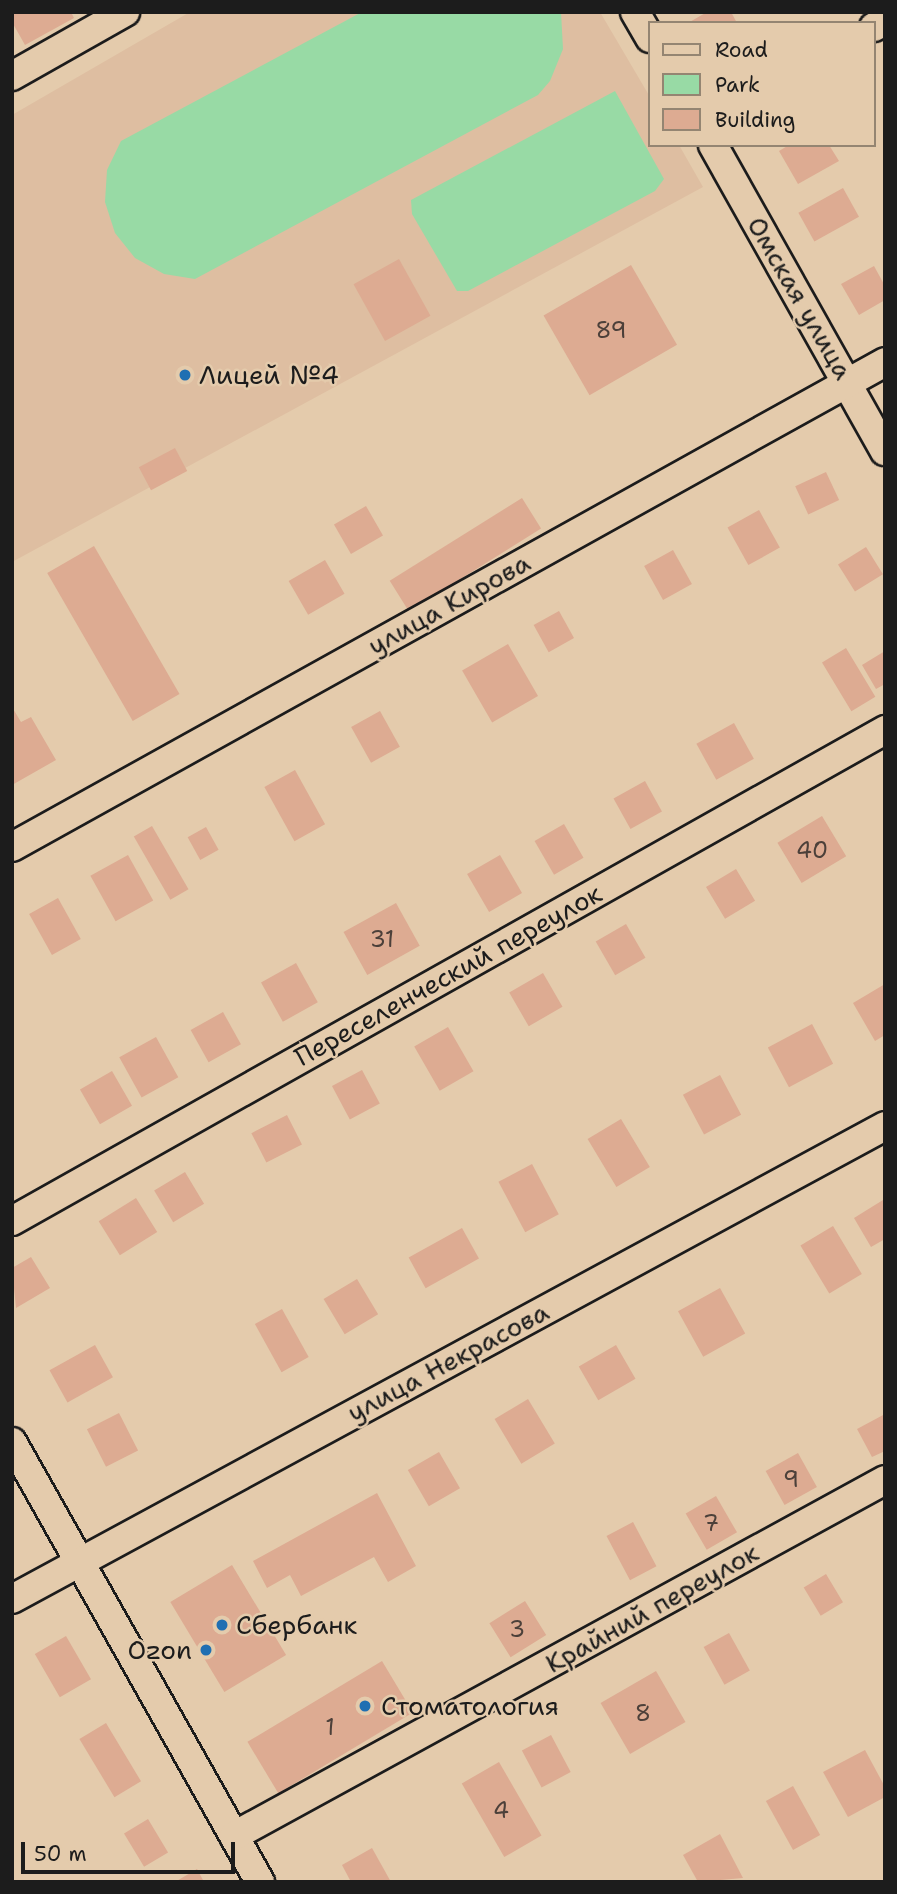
<!DOCTYPE html>
<html>
<head>
<meta charset="utf-8">
<style>
  body { margin:0 }
  #map { position:relative; width:897px; height:1894px; overflow:hidden; background:#e4cbac; font-family:"Shantell Sans",sans-serif }
  div>[style] { position:absolute }
  .built>* { inset:0; background:#debea1 }
  .green>* { inset:0; background:#98daa5 }
  .building>* { inset:0; background:#ddab92; transform-origin:0 0 }
  .roads { filter:drop-shadow(2px 0 #1c1c1c) drop-shadow(-2px 0 #1c1c1c) drop-shadow(0 2px #1c1c1c) drop-shadow(0 -2px #1c1c1c) }
  .minor>* { height:28px; margin:-14px; padding:0 14px; transform-origin:14px; border-radius:14px; background:#e4cbac }
  .dots>* { width:19px; height:19px; translate:-50% -50%; box-sizing:border-box; border:4px solid #e4cbac; border-radius:50% }
  span { translate:-50% -50%; white-space:nowrap; text-align:center; line-height:1.15; -webkit-text-stroke:5px #e4cbac; paint-order:stroke }
  .number-label { font-size:23px; color:#4c403a }
  .number-label span { -webkit-text-stroke-width:0 }
  .street-label { font-size:26px; color:#1c1c1c }
  .poi-label { font-size:26px; color:#1c1c1c }
  .left { translate:0 -50%; text-align:left }
  .right { translate:-100% -50%; text-align:right }
  .frame { position:absolute; inset:0; border:14px solid #1c1c1c; pointer-events:none }
  .legend { position:absolute; left:648px; top:21px; width:228px; height:126px; box-sizing:border-box; background:#e4cbac; border:2px solid #948572; margin:0; padding:9px 12px; list-style:none; font-size:21px; color:#1c1c1c }
  .legend li { display:flex; align-items:center; gap:14px; height:35px }
  .legend b { width:35px; border:2px solid #948572 }
  .scale { position:absolute; left:21px; top:1842px; width:214px; height:32px; box-sizing:border-box; border:4px solid #1c1c1c; border-top:0; padding-left:9px; font-size:21px; line-height:24px; white-space:nowrap; color:#1c1c1c; -webkit-text-stroke:5px #e4cbac; paint-order:stroke }
</style>
</head>
<body>
<div id="map">
  <div class="built">
    <i style="clip-path:polygon(190px 12px,600px 12px,650px 97px,650px 145px,679px 145px,703px 187px,12px 562px,12px 115px)"></i>
  </div>
  <div class="green">
    <i style="clip-path:polygon(362px 12px,561px 12px,563px 49px,550px 81px,538px 95px,195px 279px,164px 274px,135px 258px,115px 233px,105px 202px,107px 170px,121px 141px)"></i>
    <i style="clip-path:polygon(615px 91px,664px 179px,655px 191px,468px 291px,457px 291px,412px 214px,411px 200px)"></i>
  </div>
  <div class="building">
    <i style="clip-path:polygon(12px 12px,71px 12px,74px 18px,25px 45px,12px 22px)"></i>
    <i style="clip-path:polygon(707px 12px,731px 12px,737px 23px,688px 23px)"></i>
    <i style="clip-path:polygon(789px 145px,829px 145px,839px 161px,798px 184px,779px 151px)"></i>
    <i style="left:843px;top:188px;width:33px;height:51px;rotate:61deg"></i>
    <i style="left:399px;top:259px;width:65px;height:52px;rotate:61deg"></i>
    <i style="left:631px;top:265px;width:92px;height:101px;rotate:60deg"></i>
    <i style="clip-path:polygon(874px 266px,885px 286px,885px 300px,859px 315px,841px 284px)"></i>
    <i style="left:175px;top:448px;width:26px;height:41px;rotate:62deg"></i>
    <i style="left:826px;top:472px;width:31px;height:34px;rotate:65deg"></i>
    <i style="left:522px;top:498px;width:36px;height:156px;rotate:58deg"></i>
    <i style="left:366px;top:506px;width:34px;height:37px;rotate:60deg"></i>
    <i style="left:759px;top:510px;width:43px;height:36px;rotate:61deg"></i>
    <i style="left:94px;top:546px;width:171px;height:54px;rotate:60deg"></i>
    <i style="left:866px;top:547px;width:32px;height:33px;rotate:58deg"></i>
    <i style="left:673px;top:550px;width:39px;height:33px;rotate:61deg"></i>
    <i style="left:325px;top:560px;width:39px;height:42px;rotate:60deg"></i>
    <i style="left:559px;top:611px;width:31px;height:29px;rotate:61deg"></i>
    <i style="left:508px;top:644px;width:60px;height:53px;rotate:60deg"></i>
    <i style="left:846px;top:648px;width:57px;height:28px;rotate:59deg"></i>
    <i style="clip-path:polygon(885px 651px,885px 684px,876px 689px,862px 665px)"></i>
    <i style="clip-path:polygon(12px 707px,21px 722px,31px 717px,56px 760px,12px 785px)"></i>
    <i style="left:380px;top:711px;width:41px;height:33px;rotate:61deg"></i>
    <i style="left:734px;top:723px;width:41px;height:43px;rotate:61deg"></i>
    <i style="left:295px;top:770px;width:62px;height:35px;rotate:61deg"></i>
    <i style="left:645px;top:781px;width:35px;height:36px;rotate:61deg"></i>
    <i style="left:822px;top:816px;width:47px;height:52px;rotate:59deg"></i>
    <i style="left:564px;top:824px;width:39px;height:34px;rotate:60deg"></i>
    <i style="left:152px;top:826px;width:73px;height:21px;rotate:60deg"></i>
    <i style="left:206px;top:827px;width:26px;height:21px;rotate:61deg"></i>
    <i style="left:128px;top:855px;width:52px;height:43px;rotate:61deg"></i>
    <i style="left:500px;top:855px;width:44px;height:38px;rotate:60deg"></i>
    <i style="left:736px;top:869px;width:37px;height:35px;rotate:59deg"></i>
    <i style="left:58px;top:898px;width:47px;height:33px;rotate:61deg"></i>
    <i style="left:396px;top:903px;width:49px;height:60px;rotate:61deg"></i>
    <i style="left:626px;top:924px;width:39px;height:35px;rotate:60deg"></i>
    <i style="left:296px;top:963px;width:45px;height:40px;rotate:61deg"></i>
    <i style="left:543px;top:973px;width:39px;height:39px;rotate:60deg"></i>
    <i style="clip-path:polygon(885px 984px,885px 1035px,875px 1041px,853px 1003px)"></i>
    <i style="left:223px;top:1012px;width:37px;height:37px;rotate:61deg"></i>
    <i style="left:812px;top:1024px;width:45px;height:50px;rotate:62deg"></i>
    <i style="left:448px;top:1027px;width:51px;height:39px;rotate:60deg"></i>
    <i style="left:156px;top:1037px;width:46px;height:42px;rotate:61deg"></i>
    <i style="left:362px;top:1070px;width:38px;height:34px;rotate:62deg"></i>
    <i style="left:112px;top:1071px;width:40px;height:37px;rotate:60deg"></i>
    <i style="left:720px;top:1075px;width:45px;height:42px;rotate:62deg"></i>
    <i style="left:287px;top:1115px;width:33px;height:40px;rotate:63deg"></i>
    <i style="left:621px;top:1119px;width:56px;height:39px;rotate:59deg"></i>
    <i style="left:532px;top:1164px;width:57px;height:38px;rotate:62deg"></i>
    <i style="left:185px;top:1172px;width:37px;height:36px;rotate:59deg"></i>
    <i style="left:136px;top:1198px;width:40px;height:44px;rotate:58deg"></i>
    <i style="clip-path:polygon(883px 1200px,885px 1239px,871px 1247px,854px 1218px)"></i>
    <i style="left:833px;top:1226px;width:56px;height:38px;rotate:59deg"></i>
    <i style="left:462px;top:1228px;width:35px;height:61px;rotate:61deg"></i>
    <i style="clip-path:polygon(31px 1257px,50px 1288px,16px 1308px,12px 1268px)"></i>
    <i style="left:357px;top:1279px;width:41px;height:39px;rotate:59deg"></i>
    <i style="left:720px;top:1288px;width:52px;height:48px;rotate:61deg"></i>
    <i style="left:282px;top:1309px;width:55px;height:31px;rotate:61deg"></i>
    <i style="left:95px;top:1345px;width:37px;height:52px;rotate:61deg"></i>
    <i style="left:616px;top:1345px;width:39px;height:43px;rotate:60deg"></i>
    <i style="left:528px;top:1399px;width:52px;height:39px;rotate:59deg"></i>
    <i style="left:119px;top:1413px;width:42px;height:36px;rotate:63deg"></i>
    <i style="clip-path:polygon(885px 1414px,885px 1451px,872px 1457px,857px 1429px)"></i>
    <i style="left:439px;top:1452px;width:42px;height:36px;rotate:60deg"></i>
    <i style="left:798px;top:1453px;width:39px;height:37px;rotate:61deg"></i>
    <i style="clip-path:polygon(377px 1493px,416px 1566px,388px 1582px,374px 1557px,301px 1596px,290px 1575px,267px 1588px,253px 1561px)"></i>
    <i style="left:716px;top:1496px;width:42px;height:35px;rotate:60deg"></i>
    <i style="left:633px;top:1522px;width:50px;height:30px;rotate:62deg"></i>
    <i style="left:232px;top:1565px;width:105px;height:72px;rotate:59deg"></i>
    <i style="left:826px;top:1574px;width:33px;height:26px;rotate:59deg"></i>
    <i style="left:525px;top:1601px;width:40px;height:42px;rotate:58deg"></i>
    <i style="left:729px;top:1633px;width:43px;height:29px;rotate:61deg"></i>
    <i style="left:66px;top:1636px;width:50px;height:36px;rotate:60deg"></i>
    <i style="left:382px;top:1661px;width:60px;height:157px;rotate:59deg"></i>
    <i style="left:656px;top:1671px;width:59px;height:64px;rotate:60deg"></i>
    <i style="left:106px;top:1723px;width:68px;height:31px;rotate:59deg"></i>
    <i style="left:551px;top:1735px;width:42px;height:33px;rotate:62deg"></i>
    <i style="clip-path:polygon(865px 1750px,885px 1787px,885px 1797px,848px 1817px,823px 1772px)"></i>
    <i style="left:499px;top:1762px;width:85px;height:43px;rotate:60deg"></i>
    <i style="left:793px;top:1786px;width:56px;height:31px;rotate:61deg"></i>
    <i style="left:148px;top:1819px;width:39px;height:28px;rotate:59deg"></i>
    <i style="clip-path:polygon(720px 1834px,743px 1878px,698px 1882px,683px 1855px)"></i>
    <i style="clip-path:polygon(372px 1848px,391px 1882px,351px 1882px,342px 1865px)"></i>
    <i style="clip-path:polygon(197px 1869px,204px 1882px,175px 1882px)"></i>
  </div>
  <div class="roads">
    <div class="minor">
      <i style="left:635px;top:12px;width:30px;rotate:60deg"></i>
      <i style="left:874px;top:27px;width:13px;rotate:-29deg"></i>
      <i style="left:12px;top:76px;width:130px;rotate:-29.5deg"></i>
      <i style="left:713px;top:145px;width:351px;rotate:60.7deg"></i>
      <i style="left:12px;top:847px;width:999px;rotate:-29.05deg"></i>
      <i style="left:12px;top:1221px;width:1002px;rotate:-29.35deg"></i>
      <i style="left:12px;top:1442px;width:505px;rotate:60.59deg"></i>
      <i style="left:12px;top:1599px;width:993px;rotate:-28.45deg"></i>
      <i style="left:234px;top:1836px;width:742px;rotate:-28.67deg"></i>
    </div>
  </div>
  <div class="dots">
    <i style="left:185px;top:375px;background:#1f6fb2"></i>
    <i style="left:222px;top:1625px;background:#1f6fb2"></i>
    <i style="left:206px;top:1650px;background:#1f6fb2"></i>
    <i style="left:365px;top:1706px;background:#1f6fb2"></i>
  </div>
  <div class="number-label">
    <span style="left:611px;top:330px">89</span>
    <span style="left:812px;top:850px">40</span>
    <span style="left:382px;top:939px">31</span>
    <span style="left:791px;top:1479px">9</span>
    <span style="left:711px;top:1523px">7</span>
    <span style="left:517px;top:1629px">3</span>
    <span style="left:643px;top:1713px">8</span>
    <span style="left:330px;top:1727px">1</span>
    <span style="left:501px;top:1810px">4</span>
  </div>
  <div class="street-label">
    <span style="left:800px;top:298px;rotate:60deg">Омская улица</span>
    <span style="left:449px;top:604px;rotate:-29deg">улица Кирова</span>
    <span style="left:448px;top:975px;rotate:-29deg">Переселенческий переулок</span>
    <span style="left:448px;top:1362px;rotate:-28deg">улица Некрасова</span>
    <span style="left:652px;top:1608px;rotate:-29deg">Крайний переулок</span>
  </div>
  <div class="poi-label">
    <span class="left" style="left:199px;top:375px">Лицей №4</span>
    <span class="left" style="left:236px;top:1625px">Сбербанк</span>
    <span class="right" style="left:192px;top:1650px">Ozon</span>
    <span class="left" style="left:381px;top:1706px">Стоматология</span>
  </div>
  <div class="frame"></div>
  <ul class="legend">
  <li><b style="height:9px;background:#e4cbac"></b>Road</li>
  <li><b style="height:19px;background:#98daa5"></b>Park</li>
  <li><b style="height:19px;background:#ddab92"></b>Building</li>
  </ul>
  <div class="scale">50 m</div>
</div>
</body>
</html>
